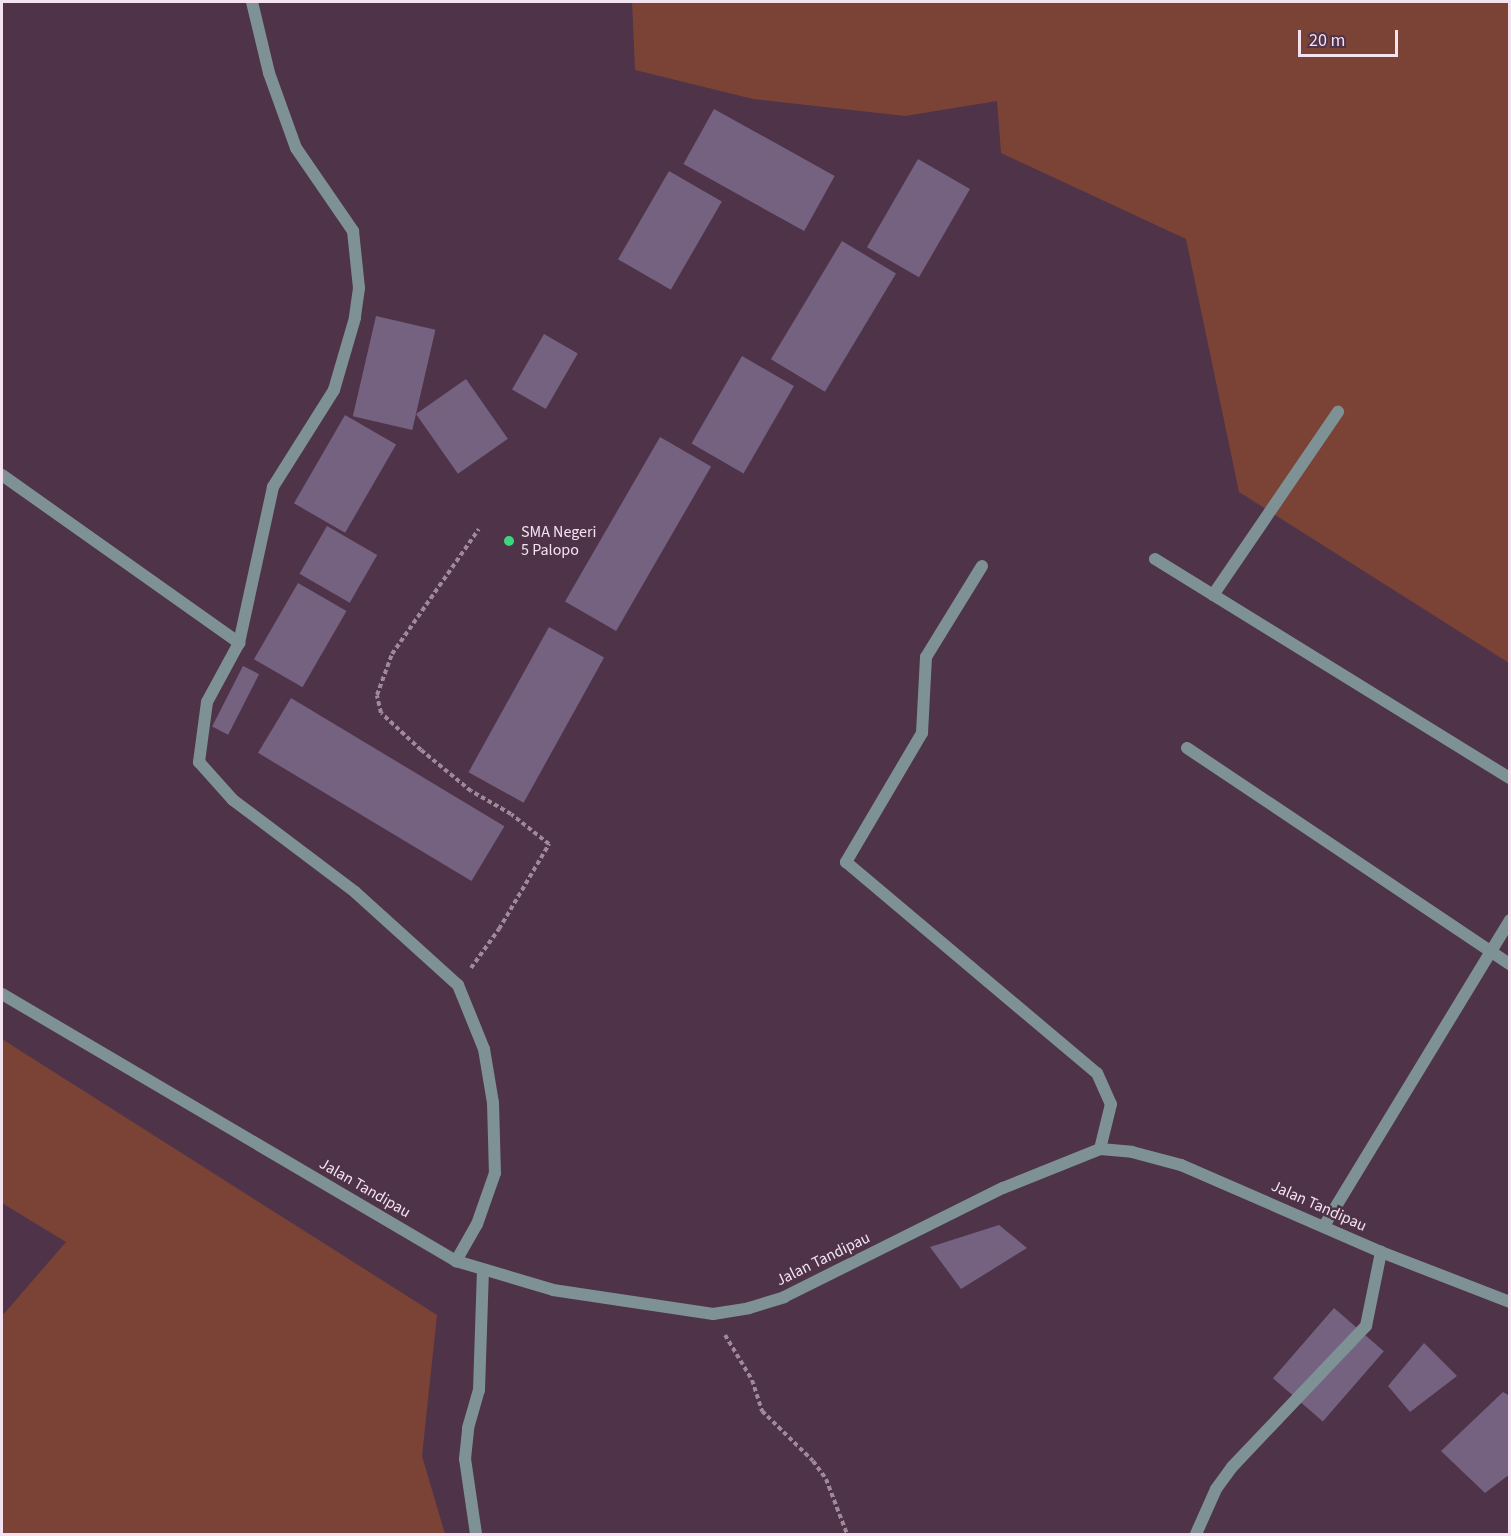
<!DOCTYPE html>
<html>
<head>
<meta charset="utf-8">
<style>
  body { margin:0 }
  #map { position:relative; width:1511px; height:1536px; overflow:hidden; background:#4e3349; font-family:"Source Sans 3",sans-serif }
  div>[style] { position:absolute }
  .green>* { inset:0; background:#7a4336 }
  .building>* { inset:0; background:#756280; transform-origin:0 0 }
  .path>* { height:4px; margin-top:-2px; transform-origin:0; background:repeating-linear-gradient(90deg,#9f899b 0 4.5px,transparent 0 7.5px) }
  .minor>* { height:12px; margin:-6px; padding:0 6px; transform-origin:6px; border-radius:6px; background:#7e9296 }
  .tertiary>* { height:12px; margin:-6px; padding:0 6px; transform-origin:6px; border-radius:6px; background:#7e9296 }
  .dots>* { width:16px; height:16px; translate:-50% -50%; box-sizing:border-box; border:3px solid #4e3349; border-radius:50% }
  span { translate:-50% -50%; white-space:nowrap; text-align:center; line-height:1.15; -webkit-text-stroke:5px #4e3349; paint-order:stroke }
  .poi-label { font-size:16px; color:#f4e2f0 }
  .left { translate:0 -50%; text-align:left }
  .street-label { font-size:16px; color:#f4e2f0 }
  .frame { position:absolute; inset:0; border:3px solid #f4e2f0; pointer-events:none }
  .scale { position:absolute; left:1298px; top:30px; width:100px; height:27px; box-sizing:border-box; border:3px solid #f4e2f0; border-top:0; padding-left:8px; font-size:18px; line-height:21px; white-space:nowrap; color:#f4e2f0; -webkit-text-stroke:4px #4e3349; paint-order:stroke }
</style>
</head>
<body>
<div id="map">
  <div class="green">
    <i style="clip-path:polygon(632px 2px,1509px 2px,1509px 663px,1239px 492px,1186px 239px,1001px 153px,997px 101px,905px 116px,753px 99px,635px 70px)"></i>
    <i style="clip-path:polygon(2px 1039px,437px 1315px,422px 1456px,445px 1534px,2px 1534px,2px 1316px,66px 1242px,2px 1203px)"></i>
  </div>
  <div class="building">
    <i style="left:714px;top:109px;width:138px;height:63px;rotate:29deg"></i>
    <i style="left:918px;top:159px;width:60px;height:102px;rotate:30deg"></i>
    <i style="left:669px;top:171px;width:61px;height:102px;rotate:30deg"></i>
    <i style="left:842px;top:241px;width:63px;height:138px;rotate:31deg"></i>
    <i style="left:376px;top:316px;width:61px;height:103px;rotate:13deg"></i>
    <i style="left:544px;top:334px;width:39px;height:64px;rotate:30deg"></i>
    <i style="left:742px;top:356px;width:60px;height:101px;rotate:30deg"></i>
    <i style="left:466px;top:379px;width:73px;height:61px;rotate:55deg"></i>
    <i style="left:345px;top:415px;width:59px;height:102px;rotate:30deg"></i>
    <i style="left:660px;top:437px;width:59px;height:190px;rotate:30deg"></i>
    <i style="left:327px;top:526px;width:58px;height:55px;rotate:30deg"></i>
    <i style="left:298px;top:583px;width:56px;height:88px;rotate:30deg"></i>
    <i style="left:549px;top:627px;width:63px;height:166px;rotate:29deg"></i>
    <i style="left:243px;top:666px;width:18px;height:68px;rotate:27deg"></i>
    <i style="left:291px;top:698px;width:249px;height:64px;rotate:31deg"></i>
    <i style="clip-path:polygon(999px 1225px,1027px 1248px,961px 1289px,930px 1247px)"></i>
    <i style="left:1334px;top:1308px;width:66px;height:93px;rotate:41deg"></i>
    <i style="clip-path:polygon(1424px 1343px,1457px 1376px,1410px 1412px,1388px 1386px)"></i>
    <i style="clip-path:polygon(1503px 1392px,1510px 1396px,1510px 1474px,1485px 1493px,1441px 1451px)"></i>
  </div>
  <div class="path">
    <i style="left:471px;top:968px;width:48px;rotate:-54.3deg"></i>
    <i style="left:499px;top:929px;width:99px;rotate:-59.5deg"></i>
    <i style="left:549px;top:844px;width:48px;rotate:-141.7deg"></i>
    <i style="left:511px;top:814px;width:46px;rotate:-150.1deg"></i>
    <i style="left:471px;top:791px;width:65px;rotate:-140.6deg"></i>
    <i style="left:421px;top:750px;width:54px;rotate:-137.2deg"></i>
    <i style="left:381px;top:713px;width:18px;rotate:-103deg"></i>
    <i style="left:377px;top:695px;width:44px;rotate:-69.9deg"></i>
    <i style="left:392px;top:654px;width:152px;rotate:-55.2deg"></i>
    <i style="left:725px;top:1335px;width:52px;rotate:59deg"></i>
    <i style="left:752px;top:1380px;width:33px;rotate:72deg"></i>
    <i style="left:762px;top:1411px;width:71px;rotate:44.4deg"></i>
    <i style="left:813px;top:1461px;width:22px;rotate:54deg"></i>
    <i style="left:826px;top:1479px;width:59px;rotate:69.1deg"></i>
  </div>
  <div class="minor">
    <i style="left:252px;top:2px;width:73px;rotate:76.5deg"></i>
    <i style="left:269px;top:73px;width:80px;rotate:70.2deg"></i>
    <i style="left:296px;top:148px;width:101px;rotate:55.5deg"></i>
    <i style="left:353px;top:231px;width:57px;rotate:84deg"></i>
    <i style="left:359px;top:288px;width:30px;rotate:98deg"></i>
    <i style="left:355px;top:318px;width:75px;rotate:106.3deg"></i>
    <i style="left:334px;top:390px;width:115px;rotate:122.2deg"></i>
    <i style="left:273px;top:487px;width:160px;rotate:102.3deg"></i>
    <i style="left:239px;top:643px;width:67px;rotate:118.5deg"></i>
    <i style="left:207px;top:702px;width:61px;rotate:97.6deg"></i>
    <i style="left:199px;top:762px;width:51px;rotate:48.2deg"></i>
    <i style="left:233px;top:800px;width:153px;rotate:37deg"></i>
    <i style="left:355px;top:892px;width:139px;rotate:42.1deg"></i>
    <i style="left:458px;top:985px;width:69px;rotate:67.9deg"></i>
    <i style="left:484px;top:1049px;width:55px;rotate:80.5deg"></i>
    <i style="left:493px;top:1103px;width:70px;rotate:88.4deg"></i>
    <i style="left:495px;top:1173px;width:54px;rotate:109.4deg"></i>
    <i style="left:477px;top:1224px;width:43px;rotate:119.6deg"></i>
    <i style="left:2px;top:475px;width:291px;rotate:35.3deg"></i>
    <i style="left:1155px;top:559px;width:417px;rotate:31.7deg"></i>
    <i style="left:982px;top:566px;width:107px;rotate:121.6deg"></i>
    <i style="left:926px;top:657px;width:76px;rotate:93deg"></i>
    <i style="left:922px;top:733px;width:150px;rotate:120.5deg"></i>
    <i style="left:846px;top:862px;width:328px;rotate:40.1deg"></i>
    <i style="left:1097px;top:1073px;width:34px;rotate:66deg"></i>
    <i style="left:1111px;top:1104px;width:46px;rotate:103.7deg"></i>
    <i style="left:1213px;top:595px;width:222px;rotate:-55.7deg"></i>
    <i style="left:1187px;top:748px;width:389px;rotate:33.8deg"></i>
    <i style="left:1324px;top:1226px;width:358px;rotate:-58.7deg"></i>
    <i style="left:476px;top:1534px;width:76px;rotate:-98.3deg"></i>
    <i style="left:465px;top:1459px;width:31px;rotate:-84deg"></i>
    <i style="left:468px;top:1428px;width:40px;rotate:-74deg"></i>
    <i style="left:479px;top:1390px;width:120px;rotate:-88.1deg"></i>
    <i style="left:1196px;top:1534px;width:49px;rotate:-66deg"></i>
    <i style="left:1216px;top:1489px;width:27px;rotate:-54deg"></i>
    <i style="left:1232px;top:1467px;width:195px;rotate:-46.5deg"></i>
    <i style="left:1366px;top:1326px;width:76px;rotate:-78.5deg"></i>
  </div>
  <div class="tertiary">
    <i style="left:2px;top:994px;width:527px;rotate:30.46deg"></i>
    <i style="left:456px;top:1261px;width:101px;rotate:16.6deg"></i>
    <i style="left:553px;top:1290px;width:162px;rotate:8.5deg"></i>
    <i style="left:713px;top:1314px;width:36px;rotate:-9deg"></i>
    <i style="left:749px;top:1308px;width:37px;rotate:-17deg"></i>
    <i style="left:784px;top:1297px;width:245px;rotate:-26.5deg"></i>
    <i style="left:1003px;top:1188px;width:105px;rotate:-21.9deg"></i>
    <i style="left:1100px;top:1149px;width:32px;rotate:5deg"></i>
    <i style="left:1132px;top:1152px;width:51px;rotate:14.9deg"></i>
    <i style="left:1181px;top:1165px;width:218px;rotate:23.5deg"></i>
    <i style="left:1381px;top:1252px;width:138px;rotate:21.2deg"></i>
  </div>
  <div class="dots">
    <i style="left:509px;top:541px;background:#3bd77e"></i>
  </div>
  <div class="poi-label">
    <span class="left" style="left:521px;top:541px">SMA Negeri<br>5 Palopo</span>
  </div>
  <div class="street-label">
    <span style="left:365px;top:1188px;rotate:30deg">Jalan Tandipau</span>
    <span style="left:1319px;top:1206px;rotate:24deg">Jalan Tandipau</span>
    <span style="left:823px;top:1259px;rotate:-26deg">Jalan Tandipau</span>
  </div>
  <div class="frame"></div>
  <div class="scale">20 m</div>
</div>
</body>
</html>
